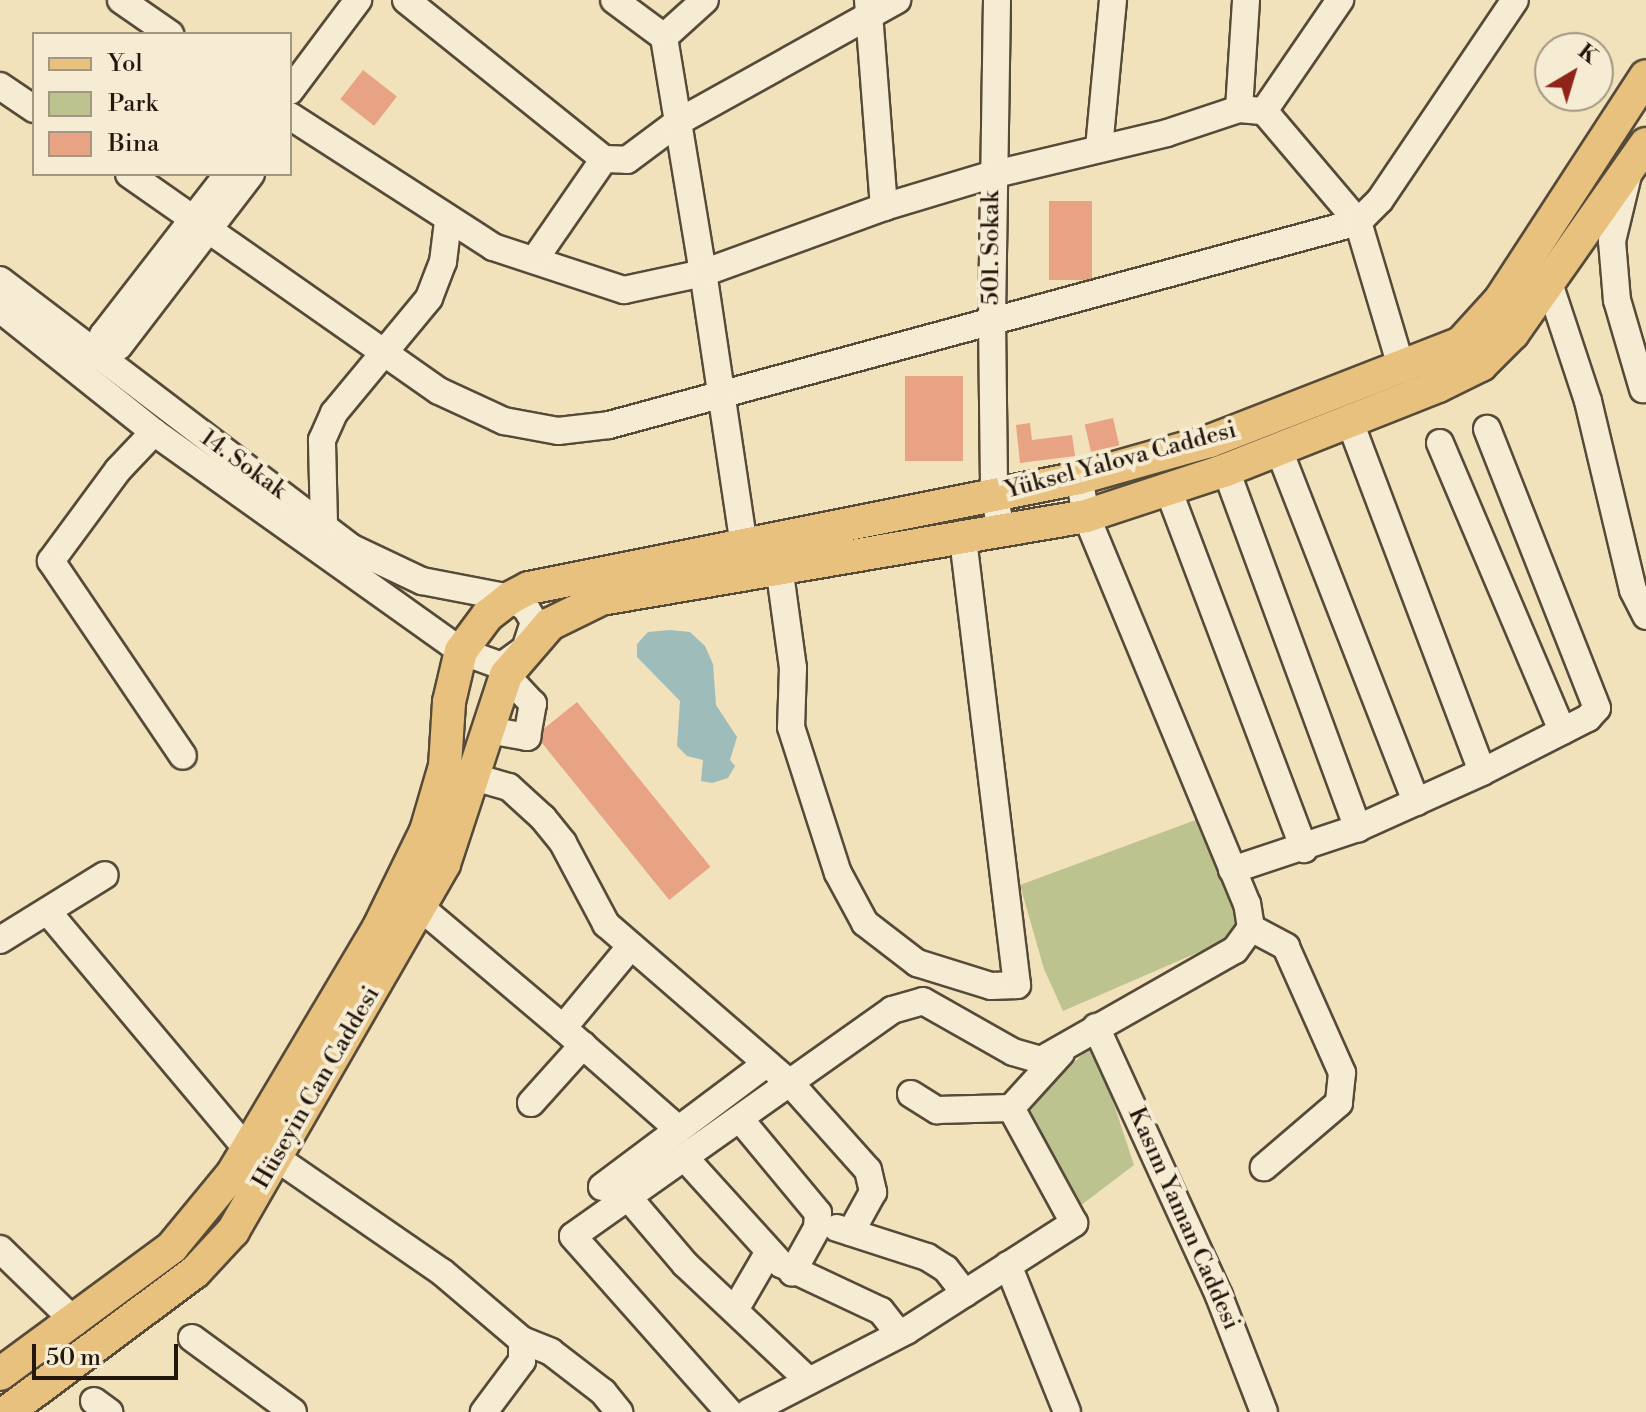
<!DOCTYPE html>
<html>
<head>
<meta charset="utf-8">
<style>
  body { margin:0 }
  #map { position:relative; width:1646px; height:1412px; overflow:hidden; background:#f1e2bb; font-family:"Libre Bodoni",serif }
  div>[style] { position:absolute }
  .green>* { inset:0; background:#bcc38e }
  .water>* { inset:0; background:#9ebcba }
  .building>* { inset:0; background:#e7a383; transform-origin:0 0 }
  .roads { filter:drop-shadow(2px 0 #564a39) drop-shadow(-2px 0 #564a39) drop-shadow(0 2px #564a39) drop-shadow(0 -2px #564a39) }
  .minor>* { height:26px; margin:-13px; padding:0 13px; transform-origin:13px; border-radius:13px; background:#f6ecd3 }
  .major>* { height:32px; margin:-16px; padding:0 16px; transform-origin:16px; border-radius:16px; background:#e8c17e }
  span { translate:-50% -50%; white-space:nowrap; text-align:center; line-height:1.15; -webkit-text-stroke:8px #f6ecd3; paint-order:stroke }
  .street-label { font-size:24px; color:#23170e }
  .legend { position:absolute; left:32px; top:32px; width:260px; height:144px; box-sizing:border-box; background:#f6ecd3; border:2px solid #a29784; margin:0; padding:10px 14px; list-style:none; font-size:24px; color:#23170e }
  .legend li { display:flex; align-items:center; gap:16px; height:40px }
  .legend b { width:40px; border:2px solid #a29784 }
  .north { position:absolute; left:1534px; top:32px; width:80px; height:80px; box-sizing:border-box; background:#f6ecd3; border:2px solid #a29784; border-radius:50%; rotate:38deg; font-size:22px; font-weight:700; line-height:32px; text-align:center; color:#23170e }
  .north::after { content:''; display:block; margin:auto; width:28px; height:36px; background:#8f2418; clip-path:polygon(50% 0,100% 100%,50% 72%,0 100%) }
  .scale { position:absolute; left:32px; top:1344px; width:146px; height:36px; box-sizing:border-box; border:4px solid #23170e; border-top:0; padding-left:10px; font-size:24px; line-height:28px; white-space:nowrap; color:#23170e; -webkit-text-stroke:6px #f6ecd3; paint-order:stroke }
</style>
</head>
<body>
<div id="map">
  <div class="green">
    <i style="clip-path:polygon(1201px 818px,1239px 918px,1236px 931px,1229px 939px,1063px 1011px,1044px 969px,1020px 885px)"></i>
    <i style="clip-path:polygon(1094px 1044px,1134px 1165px,1080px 1206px,1026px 1121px,1031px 1101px)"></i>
  </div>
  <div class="water">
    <i style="clip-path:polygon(670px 630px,690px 632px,705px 646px,713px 664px,716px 705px,737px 737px,730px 760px,735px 766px,728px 778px,712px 783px,701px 781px,703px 760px,687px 756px,677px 746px,680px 701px,637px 657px,637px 644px,648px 632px)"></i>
  </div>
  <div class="building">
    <i style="left:363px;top:70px;width:43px;height:37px;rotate:38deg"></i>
    <i style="left:1049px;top:201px;width:43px;height:79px"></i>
    <i style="left:905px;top:376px;width:58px;height:85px"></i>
    <i style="left:1113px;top:418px;width:28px;height:29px;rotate:77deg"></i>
    <i style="clip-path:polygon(1030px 423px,1032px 440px,1072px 435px,1075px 456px,1020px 463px,1016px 425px)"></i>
    <i style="left:577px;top:702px;width:212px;height:53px;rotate:51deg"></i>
  </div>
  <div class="roads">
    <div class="minor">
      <i style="left:121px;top:0;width:60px;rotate:34.8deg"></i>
      <i style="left:406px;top:0;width:254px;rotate:38.8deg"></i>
      <i style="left:604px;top:159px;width:23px;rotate:2deg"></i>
      <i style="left:627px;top:160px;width:64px;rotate:-36.7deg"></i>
      <i style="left:678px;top:122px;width:251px;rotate:-29.1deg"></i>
      <i style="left:868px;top:0;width:208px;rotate:85.6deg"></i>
      <i style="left:997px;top:0;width:320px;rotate:90.9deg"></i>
      <i style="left:992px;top:320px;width:175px;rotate:89.3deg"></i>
      <i style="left:994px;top:495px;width:33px;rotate:78deg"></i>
      <i style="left:664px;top:37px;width:55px;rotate:-42.1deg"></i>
      <i style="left:0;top:86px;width:41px;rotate:34.1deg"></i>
      <i style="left:290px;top:91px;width:114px;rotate:-53.2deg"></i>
      <i style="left:1239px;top:109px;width:109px;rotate:-86.3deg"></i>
      <i style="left:1264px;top:111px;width:135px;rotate:-55.6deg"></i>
      <i style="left:290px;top:116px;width:242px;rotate:32.8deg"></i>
      <i style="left:493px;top:247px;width:138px;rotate:18.2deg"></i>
      <i style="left:624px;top:290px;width:81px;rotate:-12.1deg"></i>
      <i style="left:703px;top:273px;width:239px;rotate:-99.4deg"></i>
      <i style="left:664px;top:37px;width:62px;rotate:-143.5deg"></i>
      <i style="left:1099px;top:148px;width:149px;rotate:-84.6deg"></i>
      <i style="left:129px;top:174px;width:378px;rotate:35deg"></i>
      <i style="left:439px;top:391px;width:72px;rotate:24.8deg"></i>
      <i style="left:504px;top:421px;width:55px;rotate:10.5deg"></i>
      <i style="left:558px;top:431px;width:51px;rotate:-6.7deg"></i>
      <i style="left:609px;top:425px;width:776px;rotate:-15.16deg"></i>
      <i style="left:1358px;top:222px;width:31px;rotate:-45deg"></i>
      <i style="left:1380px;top:200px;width:241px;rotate:-56deg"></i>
      <i style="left:228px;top:174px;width:204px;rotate:127.8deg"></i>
      <i style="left:103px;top:335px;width:19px;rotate:35deg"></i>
      <i style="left:119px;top:346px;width:217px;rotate:-52.5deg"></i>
      <i style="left:1628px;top:175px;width:68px;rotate:103.6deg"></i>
      <i style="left:1612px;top:241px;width:59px;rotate:85.2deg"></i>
      <i style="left:1617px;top:300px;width:93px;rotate:73.7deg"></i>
      <i style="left:535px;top:259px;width:121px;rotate:-55.4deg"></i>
      <i style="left:0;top:280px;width:440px;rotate:37.3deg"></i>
      <i style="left:350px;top:547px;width:80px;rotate:25.3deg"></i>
      <i style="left:422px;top:581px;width:90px;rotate:10.9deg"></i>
      <i style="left:510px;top:598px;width:19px;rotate:32deg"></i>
      <i style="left:526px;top:608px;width:16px;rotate:60deg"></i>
      <i style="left:534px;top:622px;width:28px;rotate:108deg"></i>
      <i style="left:525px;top:649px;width:29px;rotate:144deg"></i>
      <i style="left:502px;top:666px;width:44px;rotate:-159.9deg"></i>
      <i style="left:461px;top:651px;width:377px;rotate:-144.5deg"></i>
      <i style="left:154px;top:432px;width:197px;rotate:-141.4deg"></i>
      <i style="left:1549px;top:283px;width:124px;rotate:71.7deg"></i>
      <i style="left:1588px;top:401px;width:194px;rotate:76.6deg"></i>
      <i style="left:1633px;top:590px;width:29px;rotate:63deg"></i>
      <i style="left:1350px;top:422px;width:374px;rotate:69.3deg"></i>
      <i style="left:154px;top:432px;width:52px;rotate:133.5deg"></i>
      <i style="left:118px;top:470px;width:113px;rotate:126.4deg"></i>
      <i style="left:51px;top:561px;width:235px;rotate:55.9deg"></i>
      <i style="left:1440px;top:443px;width:313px;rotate:67deg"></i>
      <i style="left:1279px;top:450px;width:378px;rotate:68.7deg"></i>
      <i style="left:1226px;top:470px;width:382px;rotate:69.8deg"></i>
      <i style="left:1168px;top:489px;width:385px;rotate:69.3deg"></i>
      <i style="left:319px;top:532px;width:9px;rotate:-58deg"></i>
      <i style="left:324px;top:524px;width:84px;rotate:-91.4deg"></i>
      <i style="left:322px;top:440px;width:30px;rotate:-66deg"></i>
      <i style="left:334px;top:413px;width:149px;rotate:-50.4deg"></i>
      <i style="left:429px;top:298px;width:39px;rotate:-69deg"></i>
      <i style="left:443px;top:262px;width:41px;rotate:-83deg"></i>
      <i style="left:744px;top:546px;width:276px;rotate:-98.5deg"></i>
      <i style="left:703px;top:273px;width:193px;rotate:-20deg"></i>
      <i style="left:884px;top:207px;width:112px;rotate:-16.7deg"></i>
      <i style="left:991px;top:175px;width:181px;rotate:-13.4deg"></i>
      <i style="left:1167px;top:133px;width:76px;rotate:-18.4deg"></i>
      <i style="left:1239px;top:109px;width:25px;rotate:5deg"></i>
      <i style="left:1264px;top:111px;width:145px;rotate:49.7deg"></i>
      <i style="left:1358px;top:222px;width:154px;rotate:73.4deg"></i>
      <i style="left:779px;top:566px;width:103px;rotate:82.2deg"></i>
      <i style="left:793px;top:668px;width:59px;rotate:91.9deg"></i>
      <i style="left:791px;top:727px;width:153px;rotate:72.2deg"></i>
      <i style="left:838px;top:873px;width:57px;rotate:61.6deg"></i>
      <i style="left:865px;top:923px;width:66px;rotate:37.6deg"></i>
      <i style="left:917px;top:963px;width:77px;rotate:17.3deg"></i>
      <i style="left:991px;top:986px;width:26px;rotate:-2deg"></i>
      <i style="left:1017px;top:985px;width:452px;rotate:-96.9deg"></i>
      <i style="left:488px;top:730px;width:40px;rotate:10deg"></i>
      <i style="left:527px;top:737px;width:34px;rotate:-80deg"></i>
      <i style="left:533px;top:704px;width:40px;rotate:-133deg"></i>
      <i style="left:474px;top:777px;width:36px;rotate:16deg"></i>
      <i style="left:509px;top:787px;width:46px;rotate:42.4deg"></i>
      <i style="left:543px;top:818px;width:32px;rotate:51deg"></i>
      <i style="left:563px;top:843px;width:92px;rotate:62deg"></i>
      <i style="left:606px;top:924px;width:245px;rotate:40.9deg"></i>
      <i style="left:791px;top:1084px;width:115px;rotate:48.2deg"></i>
      <i style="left:868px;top:1170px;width:23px;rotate:77deg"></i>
      <i style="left:873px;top:1192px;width:46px;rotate:118.8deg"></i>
      <i style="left:1232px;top:870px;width:133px;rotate:-18.4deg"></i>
      <i style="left:1358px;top:828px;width:136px;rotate:-24.3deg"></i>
      <i style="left:1482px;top:772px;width:119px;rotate:-27deg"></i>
      <i style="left:1588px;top:718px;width:13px;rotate:-48deg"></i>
      <i style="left:1597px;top:708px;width:300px;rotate:-111.5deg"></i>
      <i style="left:420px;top:907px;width:187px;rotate:40.2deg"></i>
      <i style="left:563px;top:1028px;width:105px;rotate:-50.4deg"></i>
      <i style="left:48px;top:912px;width:311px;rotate:50deg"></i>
      <i style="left:1251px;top:928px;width:40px;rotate:28deg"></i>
      <i style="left:1286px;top:947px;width:138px;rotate:66deg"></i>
      <i style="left:1342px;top:1073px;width:30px;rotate:96deg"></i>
      <i style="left:1339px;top:1103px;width:99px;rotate:139.5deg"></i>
      <i style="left:0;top:940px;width:123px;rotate:-31.8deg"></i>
      <i style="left:1096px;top:1027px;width:296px;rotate:65.4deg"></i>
      <i style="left:1219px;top:1296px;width:124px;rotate:68.8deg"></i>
      <i style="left:563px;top:1028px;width:154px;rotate:41.3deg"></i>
      <i style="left:911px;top:1094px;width:31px;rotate:32deg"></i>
      <i style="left:937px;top:1110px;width:74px;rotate:-1.5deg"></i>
      <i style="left:531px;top:1103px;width:78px;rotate:-48.1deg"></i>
      <i style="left:740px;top:1119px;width:122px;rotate:50.3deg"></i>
      <i style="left:818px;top:1213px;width:15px;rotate:94deg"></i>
      <i style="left:817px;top:1228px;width:51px;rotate:119.1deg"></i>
      <i style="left:685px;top:1158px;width:143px;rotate:47.8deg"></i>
      <i style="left:781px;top:1264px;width:110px;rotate:25.2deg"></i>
      <i style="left:881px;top:1311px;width:29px;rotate:52deg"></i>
      <i style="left:278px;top:1159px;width:199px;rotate:34.6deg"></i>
      <i style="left:442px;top:1272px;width:105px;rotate:40.4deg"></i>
      <i style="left:522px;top:1340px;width:21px;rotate:90deg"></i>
      <i style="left:522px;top:1361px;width:64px;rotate:126.7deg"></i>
      <i style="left:602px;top:1187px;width:206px;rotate:-36.9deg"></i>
      <i style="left:628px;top:1197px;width:88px;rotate:49.6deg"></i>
      <i style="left:685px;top:1264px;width:170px;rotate:43.3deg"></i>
      <i style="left:837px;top:1228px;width:95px;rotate:17.9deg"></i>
      <i style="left:927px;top:1257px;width:22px;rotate:32deg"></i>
      <i style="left:946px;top:1269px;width:31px;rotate:52deg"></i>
      <i style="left:0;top:1249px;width:105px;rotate:44.2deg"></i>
      <i style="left:1008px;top:1265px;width:158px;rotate:68.1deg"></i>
      <i style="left:735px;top:1310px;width:66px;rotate:-59.9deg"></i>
      <i style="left:192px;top:1338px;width:125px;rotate:36.2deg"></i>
      <i style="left:522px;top:1340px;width:31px;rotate:22deg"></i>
      <i style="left:551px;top:1352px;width:66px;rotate:37.6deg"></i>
      <i style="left:603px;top:1392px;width:26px;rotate:51deg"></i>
      <i style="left:94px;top:1401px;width:19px;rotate:36deg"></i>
      <i style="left:729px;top:1412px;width:235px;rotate:-131.6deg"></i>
      <i style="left:573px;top:1236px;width:391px;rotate:-35.3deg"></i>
      <i style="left:892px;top:1010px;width:32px;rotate:-16deg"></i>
      <i style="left:923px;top:1001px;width:103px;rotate:29.5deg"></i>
      <i style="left:1013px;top:1052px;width:29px;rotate:16deg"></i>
      <i style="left:1041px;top:1060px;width:223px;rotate:-29.6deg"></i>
      <i style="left:1235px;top:950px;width:27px;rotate:-54deg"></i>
      <i style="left:1251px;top:928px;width:24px;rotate:-99deg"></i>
      <i style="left:1247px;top:904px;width:420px;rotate:-112.5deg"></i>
      <i style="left:1086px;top:516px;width:39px;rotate:-100deg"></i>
      <i style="left:749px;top:1412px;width:177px;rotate:-27.3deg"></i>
      <i style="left:906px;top:1331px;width:200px;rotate:-32.7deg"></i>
      <i style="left:1074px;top:1223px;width:131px;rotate:-118.7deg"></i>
      <i style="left:1011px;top:1108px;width:74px;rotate:-47.7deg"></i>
    </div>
    <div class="major">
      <i style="left:0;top:1374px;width:214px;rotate:-36.4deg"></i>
      <i style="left:172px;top:1247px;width:96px;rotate:-50.5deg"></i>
      <i style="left:233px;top:1173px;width:286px;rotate:-59.3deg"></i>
      <i style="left:379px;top:927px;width:107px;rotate:-63.9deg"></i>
      <i style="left:426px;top:831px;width:68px;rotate:-73.7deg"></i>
      <i style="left:445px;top:766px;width:64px;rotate:-86.4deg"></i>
      <i style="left:449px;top:702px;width:52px;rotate:-76.8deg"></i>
      <i style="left:461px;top:651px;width:44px;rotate:-53.4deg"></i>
      <i style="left:487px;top:616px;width:29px;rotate:-38deg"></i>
      <i style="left:510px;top:598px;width:21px;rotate:-28deg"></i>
      <i style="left:529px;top:588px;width:561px;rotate:-11.31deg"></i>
      <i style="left:1079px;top:478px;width:136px;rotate:-15.8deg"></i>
      <i style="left:1210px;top:441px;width:269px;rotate:-21.3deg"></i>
      <i style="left:1461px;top:343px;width:58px;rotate:-47.8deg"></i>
      <i style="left:1500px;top:300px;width:267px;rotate:-56.9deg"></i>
      <i style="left:7px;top:1412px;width:234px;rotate:-36.7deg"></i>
      <i style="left:195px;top:1272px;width:56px;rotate:-47.2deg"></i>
      <i style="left:233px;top:1231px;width:423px;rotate:-60.1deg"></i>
      <i style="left:444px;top:864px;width:199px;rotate:-71.8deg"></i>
      <i style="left:506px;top:675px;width:67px;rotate:-49.2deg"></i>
      <i style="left:550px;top:624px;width:57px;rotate:-26.1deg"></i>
      <i style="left:601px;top:599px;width:492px;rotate:-9.7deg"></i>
      <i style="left:1086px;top:516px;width:147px;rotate:-18.2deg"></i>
      <i style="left:1226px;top:470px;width:228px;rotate:-21.6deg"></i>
      <i style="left:1438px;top:386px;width:48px;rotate:-26deg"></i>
      <i style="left:1481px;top:365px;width:45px;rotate:-45deg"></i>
      <i style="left:1513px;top:333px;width:231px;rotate:-54.9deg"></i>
    </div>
  </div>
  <div class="street-label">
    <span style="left:992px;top:248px;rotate:-90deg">501. Sokak</span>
    <span style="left:1121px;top:461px;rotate:-15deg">Yüksel Yalova Caddesi</span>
    <span style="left:243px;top:465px;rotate:36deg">14. Sokak</span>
    <span style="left:317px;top:1088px;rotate:-60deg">Hüseyin Can Caddesi</span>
    <span style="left:1183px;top:1219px;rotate:66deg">Kasım Yaman Caddesi</span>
  </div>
  <ul class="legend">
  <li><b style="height:10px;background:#e8c17e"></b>Yol</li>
  <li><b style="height:22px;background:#bcc38e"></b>Park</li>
  <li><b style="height:22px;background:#e7a383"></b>Bina</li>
  </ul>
  <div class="north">K</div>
  <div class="scale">50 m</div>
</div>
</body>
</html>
